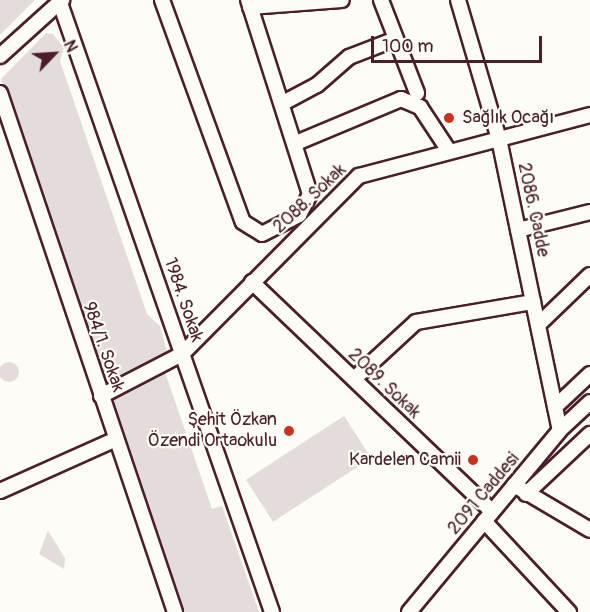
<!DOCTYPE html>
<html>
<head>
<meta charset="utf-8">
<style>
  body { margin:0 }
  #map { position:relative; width:590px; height:612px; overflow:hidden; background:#fdfcf7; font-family:Pangolin,sans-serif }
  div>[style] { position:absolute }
  .green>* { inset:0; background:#e3dcda; transform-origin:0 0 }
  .round { border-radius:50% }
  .roads { filter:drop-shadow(2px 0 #4a1f2b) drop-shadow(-2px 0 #4a1f2b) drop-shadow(0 2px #4a1f2b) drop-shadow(0 -2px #4a1f2b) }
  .minor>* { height:14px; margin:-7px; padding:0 7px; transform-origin:7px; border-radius:7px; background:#fdfcf7 }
  .dots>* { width:16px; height:16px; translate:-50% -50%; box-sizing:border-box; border:3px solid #fdfcf7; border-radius:50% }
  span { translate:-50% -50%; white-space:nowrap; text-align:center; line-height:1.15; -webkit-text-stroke:4.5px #fdfcf7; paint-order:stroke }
  .poi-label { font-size:18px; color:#4a1f2b }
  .left { translate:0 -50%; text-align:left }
  .right { translate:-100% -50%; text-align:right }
  .street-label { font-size:18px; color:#4a1f2b }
  .north { position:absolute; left:24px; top:24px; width:60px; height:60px; -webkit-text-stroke:4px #fdfcf7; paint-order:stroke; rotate:65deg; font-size:16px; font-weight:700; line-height:24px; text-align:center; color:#4a1f2b }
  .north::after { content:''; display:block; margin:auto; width:21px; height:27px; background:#4a1f2b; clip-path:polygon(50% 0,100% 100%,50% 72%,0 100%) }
  .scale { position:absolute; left:371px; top:36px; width:171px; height:27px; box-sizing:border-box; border:3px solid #4a1f2b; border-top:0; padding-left:8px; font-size:18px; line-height:21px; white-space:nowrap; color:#4a1f2b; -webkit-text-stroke:4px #fdfcf7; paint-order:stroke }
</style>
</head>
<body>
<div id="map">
  <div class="green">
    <i style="clip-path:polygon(0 0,35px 0,0 35px)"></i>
    <i style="clip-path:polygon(46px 33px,53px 34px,64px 48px,60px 61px,147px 314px,160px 326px,168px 355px,108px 386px,1px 79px)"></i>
    <i class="round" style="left:-1px;top:362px;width:20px;height:20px"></i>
    <i style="clip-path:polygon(164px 369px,212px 509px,222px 506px,259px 612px,182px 612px,107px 398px)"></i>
    <i style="left:344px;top:416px;width:50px;height:117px;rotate:57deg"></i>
    <i style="clip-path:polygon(48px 531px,65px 558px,64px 569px,39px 554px)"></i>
  </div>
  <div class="roads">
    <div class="minor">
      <i style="left:59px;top:0;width:648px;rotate:70.81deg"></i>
      <i style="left:162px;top:0;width:236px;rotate:70deg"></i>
      <i style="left:243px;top:222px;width:22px;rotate:32deg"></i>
      <i style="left:262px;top:234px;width:42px;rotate:-27.2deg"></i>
      <i style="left:299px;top:215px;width:24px;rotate:-62deg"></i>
      <i style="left:310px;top:194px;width:204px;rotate:-107.7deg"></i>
      <i style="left:381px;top:0;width:100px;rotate:68.8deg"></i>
      <i style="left:458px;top:0;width:145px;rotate:73.6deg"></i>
      <i style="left:499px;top:139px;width:297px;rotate:78.2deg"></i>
      <i style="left:250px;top:7px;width:92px;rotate:-4.4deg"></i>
      <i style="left:0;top:56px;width:84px;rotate:-42.1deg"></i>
      <i style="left:0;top:93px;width:548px;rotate:71.37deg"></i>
      <i style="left:283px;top:103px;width:38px;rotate:-28deg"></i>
      <i style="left:317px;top:85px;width:43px;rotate:-41.2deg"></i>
      <i style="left:349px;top:57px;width:50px;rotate:-21deg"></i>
      <i style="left:296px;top:143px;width:114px;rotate:-22.7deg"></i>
      <i style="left:401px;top:99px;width:21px;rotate:23deg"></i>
      <i style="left:420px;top:107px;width:53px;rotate:56.6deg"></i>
      <i style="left:518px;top:230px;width:74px;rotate:-14deg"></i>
      <i style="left:252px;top:282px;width:332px;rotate:43.7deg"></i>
      <i style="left:538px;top:325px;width:72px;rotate:-43.9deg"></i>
      <i style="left:354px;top:379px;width:84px;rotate:-42.6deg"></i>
      <i style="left:416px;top:322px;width:119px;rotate:-9.7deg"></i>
      <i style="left:101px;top:396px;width:91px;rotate:-27.4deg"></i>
      <i style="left:182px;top:354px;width:251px;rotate:-45.2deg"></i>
      <i style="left:359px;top:176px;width:239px;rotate:-14.8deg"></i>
      <i style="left:555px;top:407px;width:48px;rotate:-43.3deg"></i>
      <i style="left:514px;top:485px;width:88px;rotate:30.6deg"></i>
      <i style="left:0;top:491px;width:127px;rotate:-24.1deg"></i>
      <i style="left:526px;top:494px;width:88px;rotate:-43.2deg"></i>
      <i style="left:484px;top:521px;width:125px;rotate:47deg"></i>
      <i style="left:409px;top:612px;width:236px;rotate:-50.3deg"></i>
      <i style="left:560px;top:430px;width:41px;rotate:-43deg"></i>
    </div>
  </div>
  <div class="dots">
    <i style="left:449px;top:118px;background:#c8321e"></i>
    <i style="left:289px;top:431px;background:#c8321e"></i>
    <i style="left:473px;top:460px;background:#c8321e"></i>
  </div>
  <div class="poi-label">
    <span class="left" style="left:462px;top:118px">Sağlık Ocağı</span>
    <span class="right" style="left:277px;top:431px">Şehit Özkan<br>Özendi Ortaokulu</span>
    <span class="right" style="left:461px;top:460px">Kardelen Camii</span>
  </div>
  <div class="street-label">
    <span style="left:310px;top:199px;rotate:-43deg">2088. Sokak</span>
    <span style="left:533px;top:210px;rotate:78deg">2086. Cadde</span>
    <span style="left:183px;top:300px;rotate:71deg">1984. Sokak</span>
    <span style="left:103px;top:347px;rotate:71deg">984/1. Sokak</span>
    <span style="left:384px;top:384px;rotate:44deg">2089. Sokak</span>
    <span style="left:484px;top:494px;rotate:-50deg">2091 Caddesi</span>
  </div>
  <div class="north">N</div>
  <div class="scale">100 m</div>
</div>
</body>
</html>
